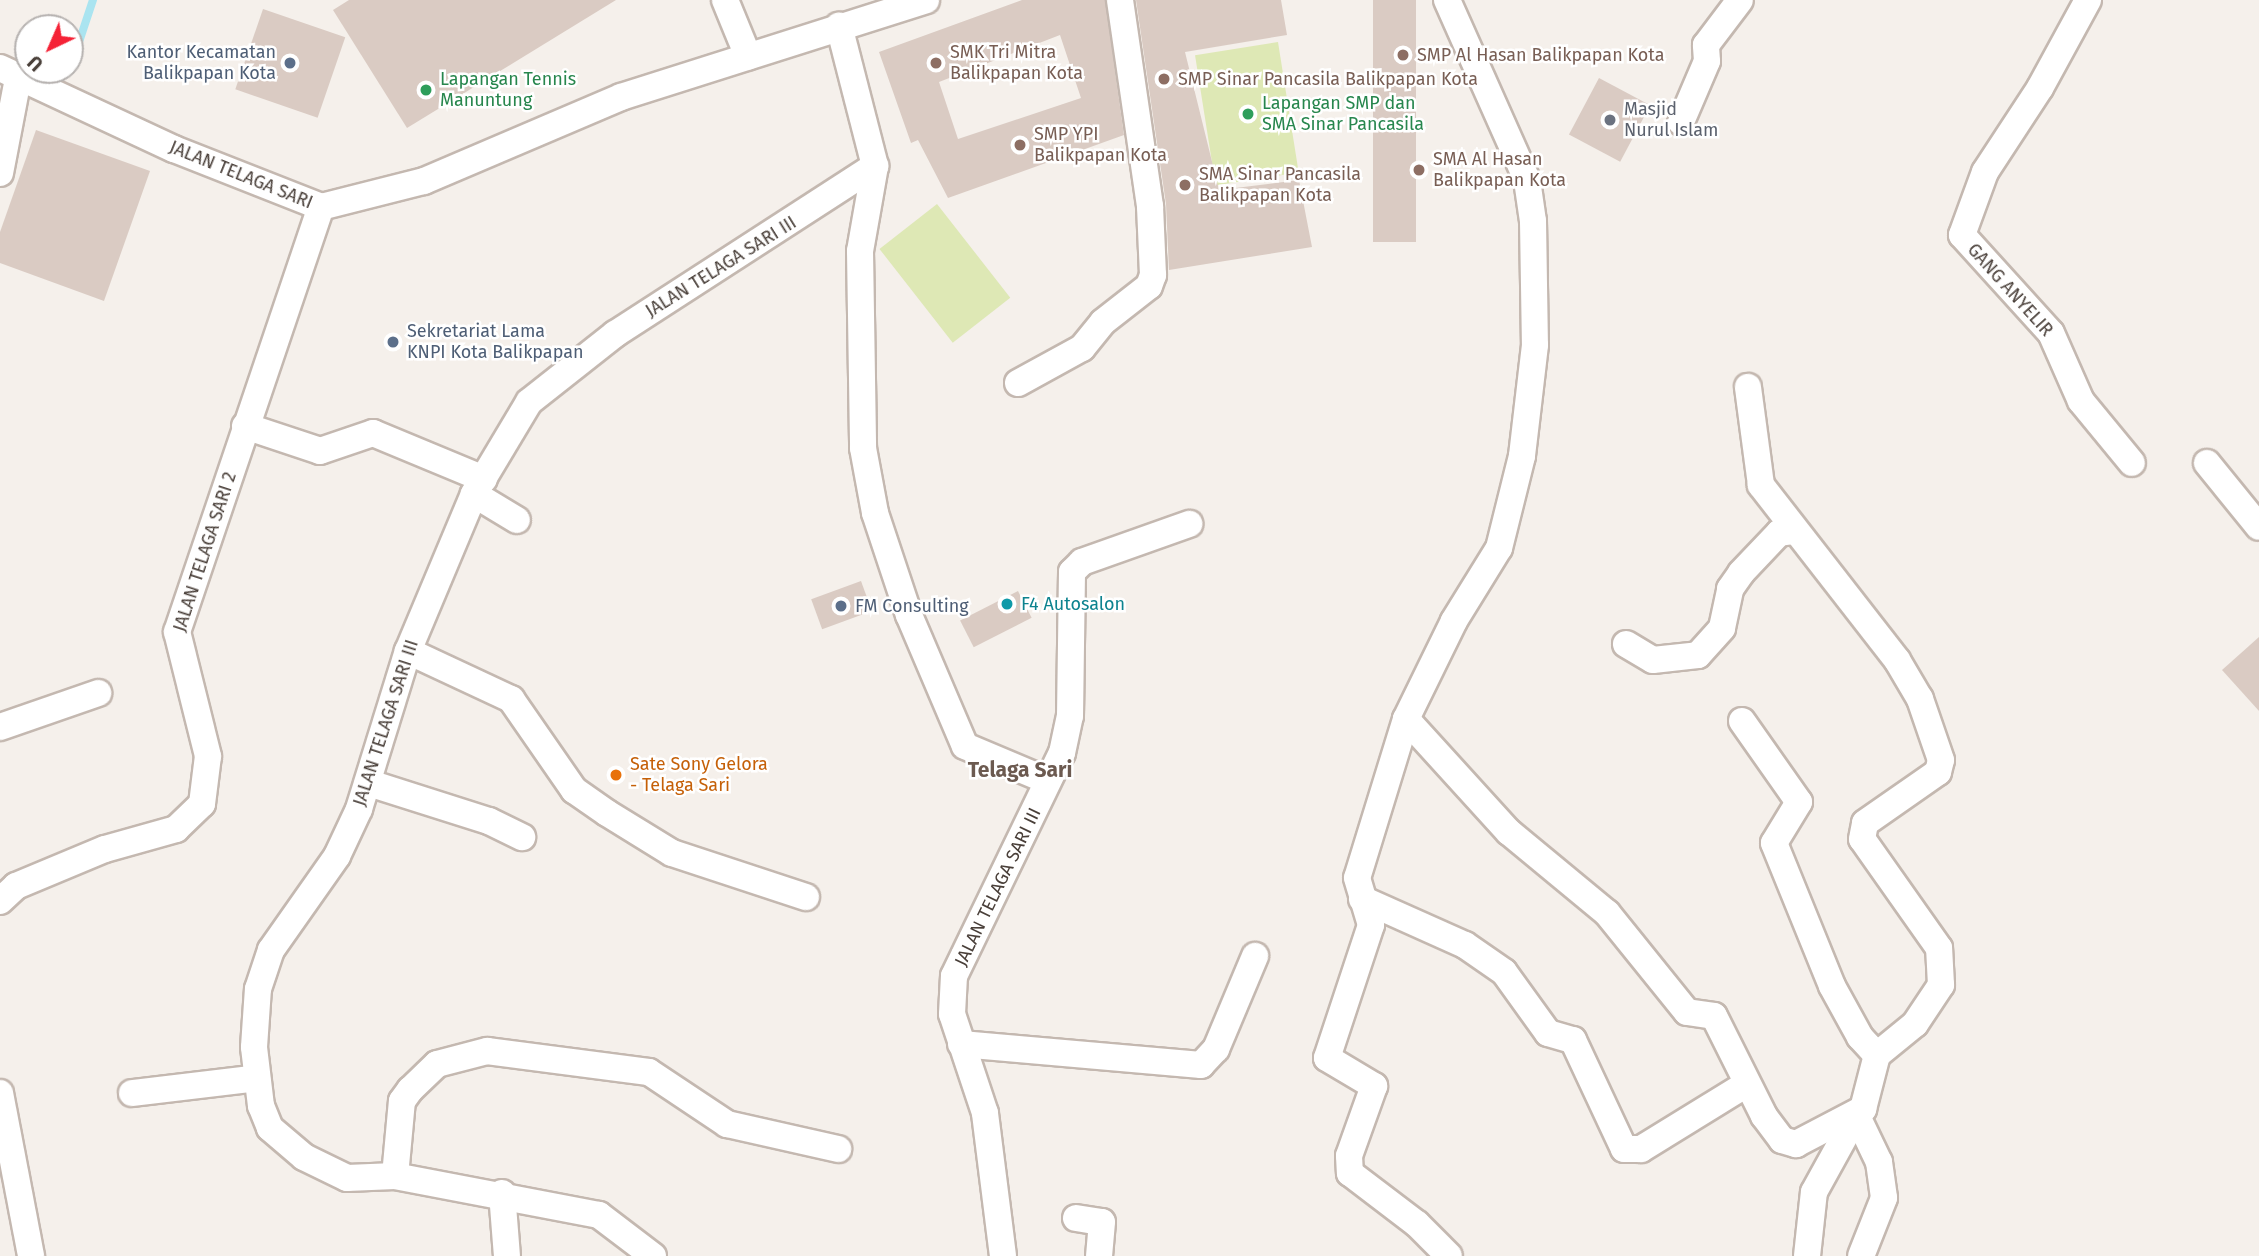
<!DOCTYPE html>
<html>
<head>
<meta charset="utf-8">
<style>
  body { margin:0 }
  #map { position:relative; width:2259px; height:1256px; overflow:hidden; background:#f5f0eb; font-family:"Fira Sans",sans-serif }
  div>[style] { position:absolute }
  .green>* { inset:0; background:#dee8b5; transform-origin:0 0 }
  .stream>* { height:8px; margin:-4px; padding:0 4px; transform-origin:4px; border-radius:4px; background:#aae4f0 }
  .building>* { inset:0; background:#dacbc3; transform-origin:0 0 }
  .roads { filter:drop-shadow(2px 0 #c4b8b0) drop-shadow(-2px 0 #c4b8b0) drop-shadow(0 2px #c4b8b0) drop-shadow(0 -2px #c4b8b0) }
  .street>* { height:26px; margin:-13px; padding:0 13px; transform-origin:13px; border-radius:13px; background:#fff }
  .dots>* { width:19px; height:19px; translate:-50% -50%; box-sizing:border-box; border:4px solid #fff; border-radius:50% }
  span { translate:-50% -50%; white-space:nowrap; text-align:center; line-height:1.15; -webkit-text-stroke:5px #fff; paint-order:stroke }
  .service-label { font-size:18px; color:#4e5e75 }
  .right { translate:-100% -50%; text-align:right }
  .left { translate:0 -50%; text-align:left }
  .education-label { font-size:18px; color:#785e54 }
  .leisure-label { font-size:18px; color:#27864d }
  .worship-label { font-size:18px; color:#5b616d }
  .street-label { font-size:18px; color:#493f39 }
  .culture-label { font-size:18px; color:#0d838f }
  .food-label { font-size:18px; color:#c56008 }
  .quarter-label { font-size:21px; color:#6c5a50; font-weight:700 }
  .north { position:absolute; left:14px; top:14px; width:70px; height:70px; box-sizing:border-box; background:#fff; border:2px solid #b6b2b0; border-radius:50%; rotate:224deg; font-size:19px; font-weight:700; line-height:28px; text-align:center; color:#493f39 }
  .north::after { content:''; display:block; margin:auto; width:24px; height:32px; background:#f52236; clip-path:polygon(50% 0,100% 100%,50% 72%,0 100%) }
</style>
</head>
<body>
<div id="map">
  <div class="green">
    <i style="left:1278px;top:42px;width:132px;height:84px;rotate:81deg"></i>
    <i style="left:937px;top:204px;width:119px;height:73px;rotate:52deg"></i>
  </div>
  <div class="stream">
    <i style="left:76px;top:51px;width:54px;rotate:-71.6deg"></i>
  </div>
  <div class="building">
    <i style="clip-path:polygon(349px 0,616px 0,407px 128px,333px 10px)"></i>
    <i style="clip-path:polygon(evenodd,1022px 0,1105px 0,1124px 135px,948px 198px,918px 140px,911px 143px,879px 52px,1022px 0,1060px 35px,1081px 98px,958px 139px,939px 82px,1060px 35px)"></i>
    <i style="clip-path:polygon(1136px 0,1281px 0,1287px 35px,1185px 52px,1219px 190px,1299px 180px,1312px 247px,1169px 270px,1166px 204px)"></i>
    <i style="left:1373px;top:0;width:43px;height:242px"></i>
    <i style="left:263px;top:9px;width:87px;height:85px;rotate:19deg"></i>
    <i style="left:1599px;top:78px;width:58px;height:64px;rotate:28deg"></i>
    <i style="clip-path:polygon(36px 130px,150px 171px,104px 301px,0 263px,0 232px)"></i>
    <i style="left:861px;top:581px;width:32px;height:53px;rotate:70deg"></i>
    <i style="left:1018px;top:591px;width:30px;height:65px;rotate:63deg"></i>
    <i style="clip-path:polygon(2259px 637px,2259px 711px,2222px 670px)"></i>
  </div>
  <div class="roads">
    <div class="street">
      <i style="left:725px;top:0;width:61px;rotate:67.7deg"></i>
      <i style="left:1447px;top:0;width:197px;rotate:66deg"></i>
      <i style="left:1527px;top:180px;width:41px;rotate:81.7deg"></i>
      <i style="left:1533px;top:221px;width:124px;rotate:89.1deg"></i>
      <i style="left:1535px;top:345px;width:112px;rotate:96.7deg"></i>
      <i style="left:1522px;top:456px;width:95px;rotate:104deg"></i>
      <i style="left:1499px;top:548px;width:86px;rotate:121.7deg"></i>
      <i style="left:1454px;top:621px;width:109px;rotate:116.1deg"></i>
      <i style="left:1406px;top:719px;width:153px;rotate:47.7deg"></i>
      <i style="left:1509px;top:832px;width:127px;rotate:39.6deg"></i>
      <i style="left:1607px;top:913px;width:127px;rotate:51.1deg"></i>
      <i style="left:1687px;top:1012px;width:27px;rotate:8deg"></i>
      <i style="left:1714px;top:1016px;width:112px;rotate:63.4deg"></i>
      <i style="left:1764px;top:1116px;width:30px;rotate:53deg"></i>
      <i style="left:1782px;top:1140px;width:15px;rotate:16deg"></i>
      <i style="left:1796px;top:1144px;width:76px;rotate:-27.6deg"></i>
      <i style="left:1863px;top:1109px;width:56px;rotate:-75.5deg"></i>
      <i style="left:1877px;top:1055px;width:49px;rotate:-39.2deg"></i>
      <i style="left:1915px;top:1024px;width:47px;rotate:-56.3deg"></i>
      <i style="left:1941px;top:985px;width:37px;rotate:-93deg"></i>
      <i style="left:1939px;top:948px;width:133px;rotate:-125.2deg"></i>
      <i style="left:1862px;top:839px;width:16px;rotate:-79deg"></i>
      <i style="left:1865px;top:823px;width:89px;rotate:-34.9deg"></i>
      <i style="left:1938px;top:772px;width:12px;rotate:-76deg"></i>
      <i style="left:1941px;top:760px;width:65px;rotate:-109deg"></i>
      <i style="left:1920px;top:699px;width:45px;rotate:-120.5deg"></i>
      <i style="left:1897px;top:660px;width:222px;rotate:-127.9deg"></i>
      <i style="left:1761px;top:485px;width:99px;rotate:-97.6deg"></i>
      <i style="left:2088px;top:0;width:100px;rotate:118.6deg"></i>
      <i style="left:2040px;top:88px;width:100px;rotate:123.2deg"></i>
      <i style="left:1985px;top:172px;width:67px;rotate:110.1deg"></i>
      <i style="left:1962px;top:235px;width:132px;rotate:47.8deg"></i>
      <i style="left:2051px;top:333px;width:74px;rotate:66.2deg"></i>
      <i style="left:2081px;top:401px;width:80px;rotate:50.6deg"></i>
      <i style="left:0;top:68px;width:192px;rotate:25deg"></i>
      <i style="left:174px;top:149px;width:158px;rotate:21.5deg"></i>
      <i style="left:321px;top:207px;width:106px;rotate:-14.2deg"></i>
      <i style="left:424px;top:181px;width:214px;rotate:-23.1deg"></i>
      <i style="left:621px;top:97px;width:320px;rotate:-17.6deg"></i>
      <i style="left:1681px;top:122px;width:66px;rotate:-66.9deg"></i>
      <i style="left:1707px;top:61px;width:16px;rotate:-94deg"></i>
      <i style="left:1706px;top:45px;width:56px;rotate:-52.9deg"></i>
      <i style="left:875px;top:166px;width:86px;rotate:100deg"></i>
      <i style="left:860px;top:251px;width:197px;rotate:89.1deg"></i>
      <i style="left:863px;top:448px;width:66px;rotate:79.5deg"></i>
      <i style="left:875px;top:513px;width:108px;rotate:71.6deg"></i>
      <i style="left:909px;top:615px;width:142px;rotate:66.9deg"></i>
      <i style="left:965px;top:746px;width:88px;rotate:22.8deg"></i>
      <i style="left:0;top:173px;width:96px;rotate:-79.2deg"></i>
      <i style="left:1018px;top:383px;width:73px;rotate:-28.7deg"></i>
      <i style="left:1082px;top:348px;width:33px;rotate:-51deg"></i>
      <i style="left:1103px;top:322px;width:58px;rotate:-38deg"></i>
      <i style="left:1149px;top:286px;width:12px;rotate:-70deg"></i>
      <i style="left:1153px;top:275px;width:69px;rotate:-92.5deg"></i>
      <i style="left:1150px;top:206px;width:208px;rotate:-98.3deg"></i>
      <i style="left:245px;top:426px;width:79px;rotate:18.4deg"></i>
      <i style="left:320px;top:451px;width:56px;rotate:-18.8deg"></i>
      <i style="left:373px;top:433px;width:120px;rotate:22.5deg"></i>
      <i style="left:2207px;top:463px;width:82px;rotate:50.9deg"></i>
      <i style="left:474px;top:494px;width:50px;rotate:31.2deg"></i>
      <i style="left:1626px;top:644px;width:31px;rotate:31deg"></i>
      <i style="left:1653px;top:660px;width:45px;rotate:-6.3deg"></i>
      <i style="left:1698px;top:655px;width:36px;rotate:-48deg"></i>
      <i style="left:1722px;top:628px;width:40px;rotate:-78deg"></i>
      <i style="left:1730px;top:589px;width:19px;rotate:-55deg"></i>
      <i style="left:1741px;top:573px;width:55px;rotate:-46.5deg"></i>
      <i style="left:1779px;top:533px;width:14px;rotate:-8deg"></i>
      <i style="left:408px;top:651px;width:114px;rotate:25deg"></i>
      <i style="left:511px;top:699px;width:111px;rotate:55.3deg"></i>
      <i style="left:574px;top:790px;width:40px;rotate:34.9deg"></i>
      <i style="left:607px;top:813px;width:76px;rotate:31.6deg"></i>
      <i style="left:672px;top:853px;width:141px;rotate:18.2deg"></i>
      <i style="left:1406px;top:719px;width:166px;rotate:107.1deg"></i>
      <i style="left:1357px;top:878px;width:49px;rotate:73.4deg"></i>
      <i style="left:1371px;top:925px;width:140px;rotate:108.3deg"></i>
      <i style="left:1327px;top:1058px;width:55px;rotate:30.8deg"></i>
      <i style="left:1374px;top:1086px;width:74px;rotate:109.7deg"></i>
      <i style="left:1349px;top:1156px;width:17px;rotate:87deg"></i>
      <i style="left:1350px;top:1173px;width:84px;rotate:37.3deg"></i>
      <i style="left:1417px;top:1224px;width:45px;rotate:45deg"></i>
      <i style="left:1742px;top:721px;width:99px;rotate:54.9deg"></i>
      <i style="left:1799px;top:802px;width:48px;rotate:121.4deg"></i>
      <i style="left:1774px;top:843px;width:154px;rotate:67.9deg"></i>
      <i style="left:1832px;top:986px;width:58px;rotate:61.2deg"></i>
      <i style="left:1860px;top:1037px;width:25px;rotate:47deg"></i>
      <i style="left:0;top:727px;width:104px;rotate:-19.1deg"></i>
      <i style="left:369px;top:783px;width:126px;rotate:17.6deg"></i>
      <i style="left:489px;top:821px;width:37px;rotate:26deg"></i>
      <i style="left:1362px;top:899px;width:113px;rotate:24.1deg"></i>
      <i style="left:1465px;top:945px;width:47px;rotate:34.7deg"></i>
      <i style="left:1504px;top:972px;width:75px;rotate:54.2deg"></i>
      <i style="left:1548px;top:1033px;width:26px;rotate:16deg"></i>
      <i style="left:1573px;top:1040px;width:120px;rotate:64.9deg"></i>
      <i style="left:1624px;top:1149px;width:17px"></i>
      <i style="left:1641px;top:1149px;width:122px;rotate:-31.6deg"></i>
      <i style="left:0;top:901px;width:22px;rotate:-43deg"></i>
      <i style="left:16px;top:886px;width:96px;rotate:-22.6deg"></i>
      <i style="left:105px;top:849px;width:74px;rotate:-15.7deg"></i>
      <i style="left:176px;top:829px;width:36px;rotate:-44deg"></i>
      <i style="left:202px;top:804px;width:48px;rotate:-82.9deg"></i>
      <i style="left:208px;top:756px;width:128px;rotate:-104deg"></i>
      <i style="left:177px;top:632px;width:449px;rotate:-71.3deg"></i>
      <i style="left:961px;top:1044px;width:241px;rotate:5deg"></i>
      <i style="left:1201px;top:1065px;width:22px;rotate:-47deg"></i>
      <i style="left:1216px;top:1049px;width:101px;rotate:-67.2deg"></i>
      <i style="left:0;top:1093px;width:166px;rotate:79.2deg"></i>
      <i style="left:132px;top:1093px;width:126px;rotate:-6.8deg"></i>
      <i style="left:1856px;top:1114px;width:53px;rotate:64.4deg"></i>
      <i style="left:1879px;top:1162px;width:36px;rotate:82deg"></i>
      <i style="left:1884px;top:1198px;width:62px;rotate:111.6deg"></i>
      <i style="left:395px;top:1176px;width:75px;rotate:-84.7deg"></i>
      <i style="left:402px;top:1101px;width:14px;rotate:-54deg"></i>
      <i style="left:410px;top:1090px;width:37px;rotate:-44deg"></i>
      <i style="left:437px;top:1064px;width:52px;rotate:-14.6deg"></i>
      <i style="left:487px;top:1051px;width:163px;rotate:7.4deg"></i>
      <i style="left:649px;top:1072px;width:94px;rotate:33.7deg"></i>
      <i style="left:727px;top:1124px;width:114px;rotate:12.7deg"></i>
      <i style="left:502px;top:1193px;width:63px;rotate:85.5deg"></i>
      <i style="left:1076px;top:1218px;width:26px;rotate:9deg"></i>
      <i style="left:1102px;top:1222px;width:34px;rotate:95deg"></i>
      <i style="left:653px;top:1256px;width:68px;rotate:-142.8deg"></i>
      <i style="left:599px;top:1215px;width:208px;rotate:-169.2deg"></i>
      <i style="left:395px;top:1176px;width:48px;rotate:177.6deg"></i>
      <i style="left:347px;top:1178px;width:48px;rotate:-154deg"></i>
      <i style="left:304px;top:1157px;width:45px;rotate:-139.5deg"></i>
      <i style="left:270px;top:1128px;width:24px;rotate:-112deg"></i>
      <i style="left:261px;top:1106px;width:59px;rotate:-96.8deg"></i>
      <i style="left:254px;top:1047px;width:58px;rotate:-86.1deg"></i>
      <i style="left:258px;top:989px;width:41px;rotate:-71.6deg"></i>
      <i style="left:271px;top:950px;width:115px;rotate:-54.9deg"></i>
      <i style="left:337px;top:856px;width:52px;rotate:-64.9deg"></i>
      <i style="left:359px;top:809px;width:165px;rotate:-72.8deg"></i>
      <i style="left:408px;top:651px;width:170px;rotate:-67.2deg"></i>
      <i style="left:474px;top:494px;width:107px;rotate:-59.1deg"></i>
      <i style="left:529px;top:402px;width:110px;rotate:-38.3deg"></i>
      <i style="left:615px;top:334px;width:310px;rotate:-32.9deg"></i>
      <i style="left:875px;top:166px;width:145px;rotate:-104.4deg"></i>
      <i style="left:1003px;top:1256px;width:144px;rotate:-97.2deg"></i>
      <i style="left:985px;top:1113px;width:104px;rotate:-108.4deg"></i>
      <i style="left:952px;top:1014px;width:38px;rotate:-87deg"></i>
      <i style="left:954px;top:976px;width:248px;rotate:-64.2deg"></i>
      <i style="left:1062px;top:753px;width:38px;rotate:-78deg"></i>
      <i style="left:1070px;top:716px;width:144px;rotate:-89.2deg"></i>
      <i style="left:1072px;top:572px;width:14px;rotate:-45deg"></i>
      <i style="left:1082px;top:562px;width:114px;rotate:-19.6deg"></i>
      <i style="left:1807px;top:1256px;width:64px;rotate:-83.8deg"></i>
      <i style="left:1814px;top:1192px;width:87px;rotate:-61.1deg"></i>
    </div>
  </div>
  <div class="dots">
    <i style="left:1403px;top:55px;background:#8d6e63"></i>
    <i style="left:290px;top:63px;background:#5c6f8a"></i>
    <i style="left:936px;top:63px;background:#8d6e63"></i>
    <i style="left:1164px;top:79px;background:#8d6e63"></i>
    <i style="left:426px;top:90px;background:#2e9e5b"></i>
    <i style="left:1248px;top:114px;background:#2e9e5b"></i>
    <i style="left:1610px;top:120px;background:#6b7280"></i>
    <i style="left:1020px;top:145px;background:#8d6e63"></i>
    <i style="left:1419px;top:170px;background:#8d6e63"></i>
    <i style="left:1185px;top:185px;background:#8d6e63"></i>
    <i style="left:393px;top:342px;background:#5c6f8a"></i>
    <i style="left:1007px;top:604px;background:#0f9aa8"></i>
    <i style="left:841px;top:606px;background:#5c6f8a"></i>
    <i style="left:616px;top:775px;background:#e8710a"></i>
  </div>
  <div class="service-label">
    <span class="right" style="left:276px;top:63px">Kantor Kecamatan<br>Balikpapan Kota</span>
    <span class="left" style="left:407px;top:342px">Sekretariat Lama<br>KNPI Kota Balikpapan</span>
    <span class="left" style="left:855px;top:606px">FM Consulting</span>
  </div>
  <div class="education-label">
    <span class="left" style="left:950px;top:63px">SMK Tri Mitra<br>Balikpapan Kota</span>
    <span class="left" style="left:1417px;top:55px">SMP Al Hasan Balikpapan Kota</span>
    <span class="left" style="left:1178px;top:79px">SMP Sinar Pancasila Balikpapan Kota</span>
    <span class="left" style="left:1034px;top:145px">SMP YPI<br>Balikpapan Kota</span>
    <span class="left" style="left:1433px;top:170px">SMA Al Hasan<br>Balikpapan Kota</span>
    <span class="left" style="left:1199px;top:185px">SMA Sinar Pancasila<br>Balikpapan Kota</span>
  </div>
  <div class="leisure-label">
    <span class="left" style="left:440px;top:90px">Lapangan Tennis<br>Manuntung</span>
    <span class="left" style="left:1262px;top:114px">Lapangan SMP dan<br>SMA Sinar Pancasila</span>
  </div>
  <div class="worship-label">
    <span class="left" style="left:1624px;top:120px">Masjid<br>Nurul Islam</span>
  </div>
  <div class="street-label">
    <span style="left:241px;top:175px;rotate:22deg">JALAN TELAGA SARI</span>
    <span style="left:721px;top:267px;rotate:-32deg">JALAN TELAGA SARI III</span>
    <span style="left:2010px;top:290px;rotate:48deg">GANG ANYELIR</span>
    <span style="left:205px;top:552px;rotate:-72deg">JALAN TELAGA SARI 2</span>
    <span style="left:386px;top:723px;rotate:-72deg">JALAN TELAGA SARI III</span>
    <span style="left:998px;top:887px;rotate:-64deg">JALAN TELAGA SARI III</span>
  </div>
  <div class="culture-label">
    <span class="left" style="left:1021px;top:604px">F4 Autosalon</span>
  </div>
  <div class="food-label">
    <span class="left" style="left:630px;top:775px">Sate Sony Gelora<br>- Telaga Sari</span>
  </div>
  <div class="quarter-label">
    <span style="left:1020px;top:770px">Telaga Sari</span>
  </div>
  <div class="north">U</div>
</div>
</body>
</html>
